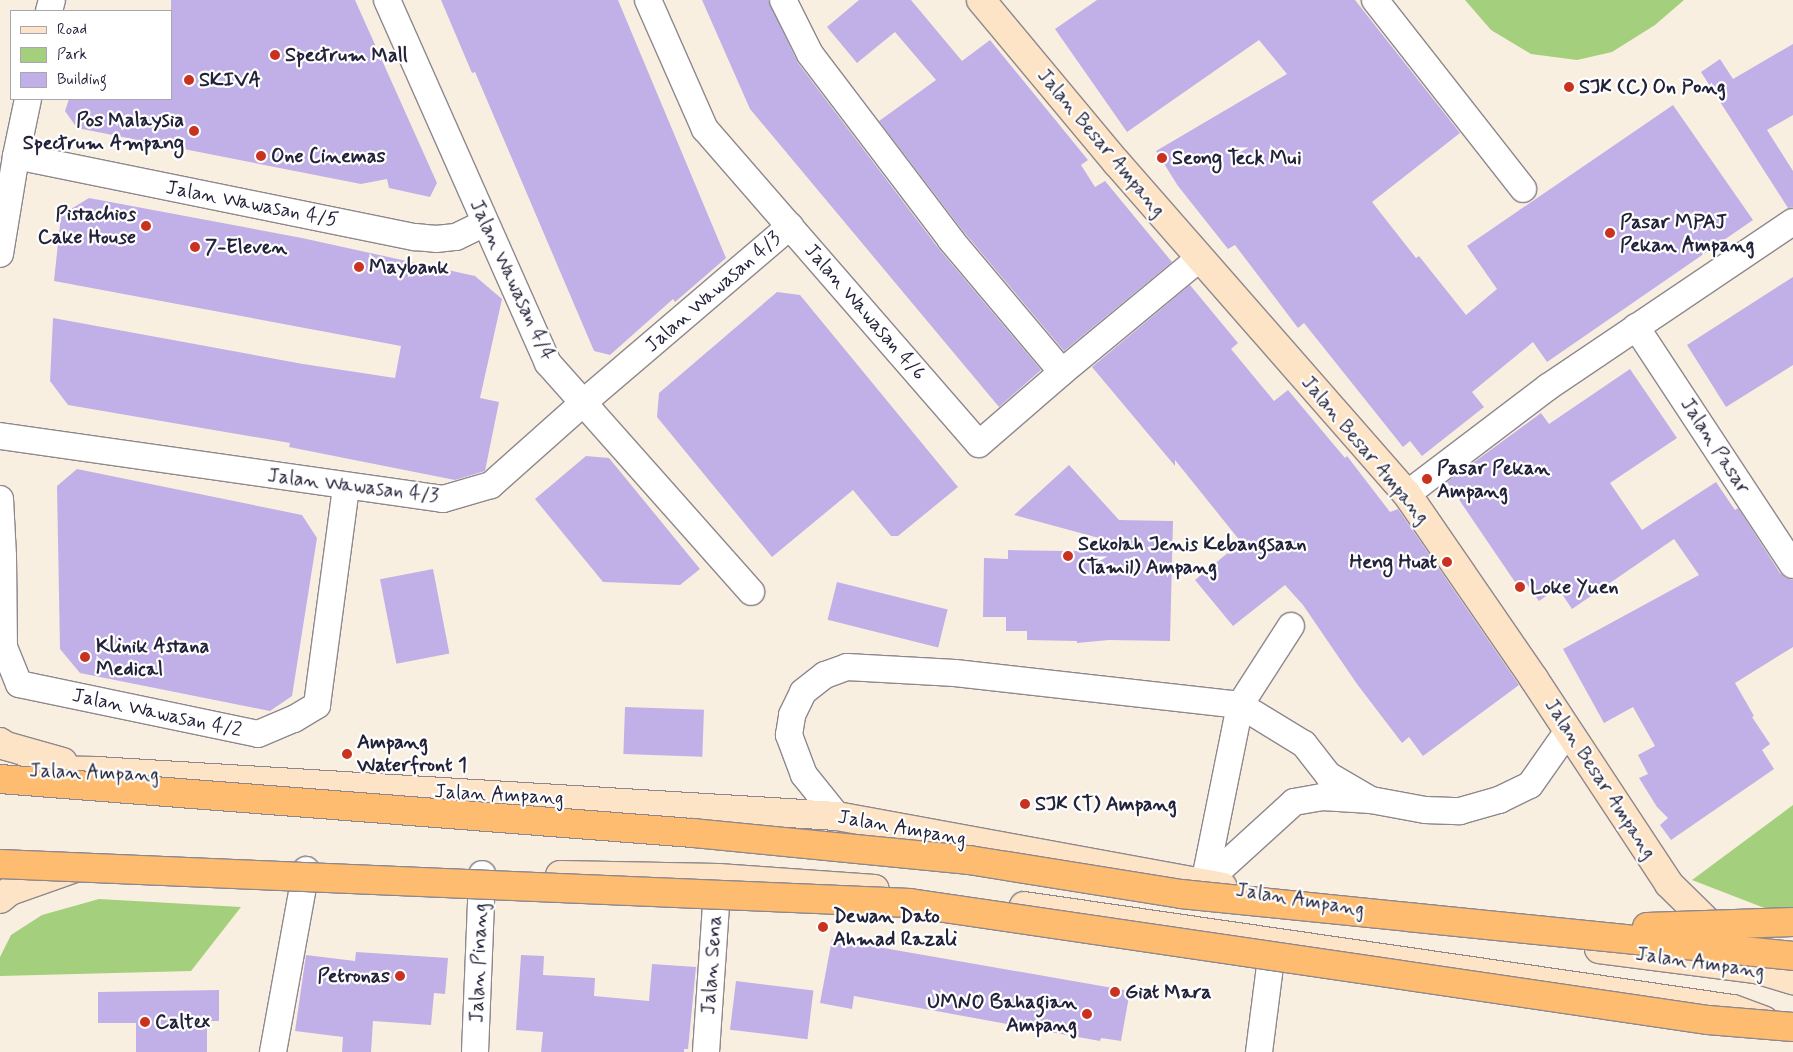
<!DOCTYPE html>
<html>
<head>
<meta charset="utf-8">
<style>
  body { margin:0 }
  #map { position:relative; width:1793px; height:1052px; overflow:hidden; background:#f9efe1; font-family:Mynerve,sans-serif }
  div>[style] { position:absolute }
  .green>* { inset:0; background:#a4cf7c }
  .building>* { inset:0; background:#c1b0e7; transform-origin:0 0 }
  .roads { filter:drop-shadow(1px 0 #8e888e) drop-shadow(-1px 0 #8e888e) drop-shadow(0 1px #8e888e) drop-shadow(0 -1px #8e888e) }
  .street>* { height:26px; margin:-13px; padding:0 13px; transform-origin:13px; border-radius:13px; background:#fff }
  .secondary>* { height:28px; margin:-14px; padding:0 14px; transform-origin:14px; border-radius:14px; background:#fee4c6 }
  .bridges { filter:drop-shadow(1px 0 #8e888e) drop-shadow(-1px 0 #8e888e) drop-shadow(0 1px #8e888e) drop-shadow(0 -1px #8e888e) }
  .highway-bridge>* { height:28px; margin:-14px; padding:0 14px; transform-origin:14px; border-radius:14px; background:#fdbc70 }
  .dots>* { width:14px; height:14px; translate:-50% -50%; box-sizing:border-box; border:2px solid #fff; border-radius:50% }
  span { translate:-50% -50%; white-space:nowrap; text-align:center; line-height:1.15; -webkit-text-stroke:4.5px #fff; paint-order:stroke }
  .poi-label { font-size:20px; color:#22223b; font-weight:700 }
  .left { translate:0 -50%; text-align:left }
  .right { translate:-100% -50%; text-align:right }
  .street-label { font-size:20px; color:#22223b }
  .legend { position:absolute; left:10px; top:10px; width:162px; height:90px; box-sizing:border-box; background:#fff; border:1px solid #a7a7b1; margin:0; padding:6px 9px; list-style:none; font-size:15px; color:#22223b }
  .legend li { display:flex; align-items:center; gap:10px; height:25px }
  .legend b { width:25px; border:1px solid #a7a7b1 }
</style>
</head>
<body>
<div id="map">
  <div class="green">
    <i style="clip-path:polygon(1465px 0,1684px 0,1655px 25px,1612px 52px,1577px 60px,1531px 54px,1491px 30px)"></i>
    <i style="clip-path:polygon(1793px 805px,1793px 919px,1692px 880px)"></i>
    <i style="clip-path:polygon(99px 899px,241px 907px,191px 971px,0 976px,0 957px,11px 935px,42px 915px)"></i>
  </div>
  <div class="building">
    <i style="clip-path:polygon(171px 0,355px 0,437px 183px,430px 197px,389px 188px,387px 179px,361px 184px,77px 128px,65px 111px,69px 99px,171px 99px)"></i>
    <i style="clip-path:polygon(441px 0,618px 0,726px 258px,675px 302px,673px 299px,610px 355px,594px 351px,475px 72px,472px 73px)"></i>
    <i style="clip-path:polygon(702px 0,768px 0,798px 63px,939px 249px,1041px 370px,999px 407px,750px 109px)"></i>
    <i style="clip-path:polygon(859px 0,911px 0,962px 61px,990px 40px,1088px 160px,1081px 165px,1095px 187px,1105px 181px,1172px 262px,1064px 351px,963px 231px,879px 121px,936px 80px,895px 32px,857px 63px,827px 27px)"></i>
    <i style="clip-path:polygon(1097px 0,1355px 0,1460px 133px,1372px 202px,1416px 258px,1419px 256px,1466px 315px,1497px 289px,1467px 246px,1673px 105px,1753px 220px,1547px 362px,1533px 342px,1472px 392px,1484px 407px,1422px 456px,1410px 441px,1403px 447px,1304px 323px,1298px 328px,1235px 245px,1228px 249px,1178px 186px,1156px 151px,1287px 74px,1259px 40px,1127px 132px,1055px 29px)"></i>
    <i style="clip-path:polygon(1793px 44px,1793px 115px,1767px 130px,1793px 171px,1793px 207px,1788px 208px,1701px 72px,1720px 59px,1733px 79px)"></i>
    <i style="clip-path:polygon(89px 198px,302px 238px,475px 276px,502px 299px,480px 398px,499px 402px,485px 471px,455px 480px,289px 447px,290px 443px,68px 405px,50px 381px,53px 318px,303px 364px,395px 378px,401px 346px,54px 281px,61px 215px)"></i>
    <i style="clip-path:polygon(1793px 277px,1793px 365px,1726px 407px,1687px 345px)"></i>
    <i style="clip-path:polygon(1190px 285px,1238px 343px,1231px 349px,1274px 401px,1288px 390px,1345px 458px,1347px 456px,1390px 512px,1398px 509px,1519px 685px,1423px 756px,1409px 737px,1402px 743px,1357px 684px,1303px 605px,1285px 585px,1233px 626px,1195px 580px,1241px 542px,1175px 460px,1175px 466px,1092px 367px)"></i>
    <i style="clip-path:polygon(777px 292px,800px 295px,958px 487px,898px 536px,891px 536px,853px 490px,772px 557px,657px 417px,659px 393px)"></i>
    <i style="clip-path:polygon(1630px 369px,1677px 438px,1610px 483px,1642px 530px,1716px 482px,1735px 510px,1738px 508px,1780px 573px,1786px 578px,1793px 580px,1793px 647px,1735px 683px,1754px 716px,1752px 717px,1770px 744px,1762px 750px,1774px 769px,1671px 840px,1660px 825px,1668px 818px,1657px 807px,1639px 778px,1648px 774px,1638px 755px,1655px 746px,1633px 707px,1604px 723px,1563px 649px,1699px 575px,1674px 539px,1572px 609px,1558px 588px,1539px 601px,1524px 580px,1517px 585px,1447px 482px,1541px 413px,1549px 424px)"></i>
    <i style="clip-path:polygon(586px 456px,609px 458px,700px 569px,680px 585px,603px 582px,535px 499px)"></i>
    <i style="clip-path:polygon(1069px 465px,1119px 520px,1173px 521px,1170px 641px,1109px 640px,1077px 643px,1077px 641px,1027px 640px,1027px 631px,1006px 631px,1006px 617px,983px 617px,984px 558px,1008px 559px,1008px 550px,1132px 552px,1132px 547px,1014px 515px)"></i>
    <i style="clip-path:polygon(77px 469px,302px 515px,317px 538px,292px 696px,270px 711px,80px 673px,60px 649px,57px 486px)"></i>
    <i style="left:433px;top:569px;width:86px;height:54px;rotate:79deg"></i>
    <i style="left:837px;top:582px;width:114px;height:39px;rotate:14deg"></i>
    <i style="left:625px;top:707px;width:79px;height:47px;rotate:2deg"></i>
    <i style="clip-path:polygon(832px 939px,1130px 991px,1121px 1041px,1101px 1038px,1100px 1041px,854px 996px,852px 1009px,820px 1003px)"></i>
    <i style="clip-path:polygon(356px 952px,448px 958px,445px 994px,434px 993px,431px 1025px,373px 1021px,371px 1052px,342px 1052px,343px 1037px,295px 1031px,306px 955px,355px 961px)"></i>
    <i style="clip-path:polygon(521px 955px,544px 956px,543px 975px,595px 978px,594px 996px,649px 1001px,652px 964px,696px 967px,688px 1049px,684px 1049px,684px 1052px,541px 1052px,543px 1032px,516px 1030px)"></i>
    <i style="left:736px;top:981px;width:78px;height:49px;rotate:7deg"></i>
    <i style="clip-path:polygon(219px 990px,219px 1021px,207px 1021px,207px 1052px,136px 1052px,136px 1023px,98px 1023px,98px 992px)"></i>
  </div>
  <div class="roads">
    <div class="street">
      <i style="left:387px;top:0;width:397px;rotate:66.1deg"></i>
      <i style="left:548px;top:363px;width:306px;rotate:48.4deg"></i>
      <i style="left:648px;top:0;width:141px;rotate:66.2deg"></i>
      <i style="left:705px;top:129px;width:417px;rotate:49deg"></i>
      <i style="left:979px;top:444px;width:110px;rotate:-40.9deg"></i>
      <i style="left:1062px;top:372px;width:179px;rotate:-39.6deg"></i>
      <i style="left:783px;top:0;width:60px;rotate:63.4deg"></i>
      <i style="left:810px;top:54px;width:233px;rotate:52.8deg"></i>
      <i style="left:951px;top:240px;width:172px;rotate:49.9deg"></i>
      <i style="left:1375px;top:0;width:240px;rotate:51.9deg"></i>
      <i style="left:49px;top:11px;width:11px;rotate:-75deg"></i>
      <i style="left:16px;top:156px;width:407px;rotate:11.5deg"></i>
      <i style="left:415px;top:237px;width:21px;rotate:5deg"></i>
      <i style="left:436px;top:239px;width:20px;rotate:-6deg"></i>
      <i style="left:456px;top:237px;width:32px;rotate:-26deg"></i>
      <i style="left:0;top:254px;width:99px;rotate:-80.7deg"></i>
      <i style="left:16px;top:156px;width:58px;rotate:-78.1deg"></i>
      <i style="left:1636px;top:327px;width:285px;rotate:56.6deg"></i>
      <i style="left:0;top:436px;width:447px;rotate:8.1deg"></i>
      <i style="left:443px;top:499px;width:50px;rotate:-16.3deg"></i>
      <i style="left:491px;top:485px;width:125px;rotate:-41.7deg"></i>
      <i style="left:584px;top:402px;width:271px;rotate:-40.5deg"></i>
      <i style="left:1407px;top:494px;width:177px;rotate:-37.2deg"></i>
      <i style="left:1548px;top:387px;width:295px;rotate:-34deg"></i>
      <i style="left:0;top:499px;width:57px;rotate:87deg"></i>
      <i style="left:3px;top:556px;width:91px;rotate:89.4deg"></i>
      <i style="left:4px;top:647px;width:40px;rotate:68deg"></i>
      <i style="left:19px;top:684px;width:244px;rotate:11.8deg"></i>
      <i style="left:258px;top:734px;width:39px;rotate:-23deg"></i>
      <i style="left:294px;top:719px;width:27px;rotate:-31deg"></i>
      <i style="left:317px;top:705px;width:220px;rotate:-82.4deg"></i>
      <i style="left:837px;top:816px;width:53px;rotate:-128.8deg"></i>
      <i style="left:804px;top:775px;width:43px;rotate:-110.6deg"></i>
      <i style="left:789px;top:735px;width:20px;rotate:-81deg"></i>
      <i style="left:792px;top:715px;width:25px;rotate:-64deg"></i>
      <i style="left:803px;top:692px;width:28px;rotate:-38deg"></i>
      <i style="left:825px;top:675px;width:23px;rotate:-20deg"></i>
      <i style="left:847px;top:667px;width:108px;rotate:3.2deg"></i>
      <i style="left:955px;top:673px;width:287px;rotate:6.4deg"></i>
      <i style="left:1240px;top:705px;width:75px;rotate:31.4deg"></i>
      <i style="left:1304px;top:744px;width:39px;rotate:52deg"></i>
      <i style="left:1328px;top:775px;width:50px;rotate:30.2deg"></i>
      <i style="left:1204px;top:884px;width:122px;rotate:-42.3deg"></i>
      <i style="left:1294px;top:802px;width:28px;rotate:-10deg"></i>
      <i style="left:1322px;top:797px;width:49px;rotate:3.5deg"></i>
      <i style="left:1371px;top:800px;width:55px;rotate:10.5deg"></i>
      <i style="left:1425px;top:810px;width:35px;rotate:2deg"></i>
      <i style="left:1460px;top:811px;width:41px;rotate:-15.8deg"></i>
      <i style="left:1499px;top:800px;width:34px;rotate:-26deg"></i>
      <i style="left:1530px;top:785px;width:66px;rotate:-54.9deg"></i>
      <i style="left:1204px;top:884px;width:183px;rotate:-78.6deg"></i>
      <i style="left:1240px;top:705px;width:94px;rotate:-57.2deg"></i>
      <i style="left:273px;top:1052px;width:185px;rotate:-79.7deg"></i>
      <i style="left:475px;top:1052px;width:178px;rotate:-87.7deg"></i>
      <i style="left:706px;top:1052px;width:174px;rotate:-86.1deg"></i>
      <i style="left:1259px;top:1052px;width:111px;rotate:-82.7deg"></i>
    </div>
    <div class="secondary">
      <i style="left:981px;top:0;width:212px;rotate:50.2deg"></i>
      <i style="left:1117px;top:163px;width:440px;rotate:48.8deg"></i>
      <i style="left:1407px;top:494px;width:224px;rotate:55.5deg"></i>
      <i style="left:1534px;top:679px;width:245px;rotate:56.6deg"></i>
      <i style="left:1669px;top:884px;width:76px;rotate:44.5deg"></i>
      <i style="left:0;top:742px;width:7px;rotate:34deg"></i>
      <i style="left:6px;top:746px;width:59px;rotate:15.7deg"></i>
      <i style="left:31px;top:770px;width:66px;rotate:0.9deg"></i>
      <i style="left:97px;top:771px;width:741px;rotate:3.48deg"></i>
      <i style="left:837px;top:816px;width:392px;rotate:10.4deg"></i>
      <i style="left:560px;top:875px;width:158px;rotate:1.1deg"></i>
      <i style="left:718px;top:878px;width:157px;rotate:4deg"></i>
      <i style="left:0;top:899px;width:13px;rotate:-39deg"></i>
      <i style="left:10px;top:891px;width:72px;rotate:-19.4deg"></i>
      <i style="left:1024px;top:906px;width:716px;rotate:8.27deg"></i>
      <i style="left:1733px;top:1009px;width:33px;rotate:20deg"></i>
      <i style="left:1599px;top:949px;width:158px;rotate:7.3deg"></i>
      <i style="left:1756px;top:969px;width:39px;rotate:17deg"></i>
    </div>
  </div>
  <div class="bridges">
    <div class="highway-bridge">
      <i style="left:0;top:779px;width:695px;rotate:4.46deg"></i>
      <i style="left:693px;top:833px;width:277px;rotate:5.6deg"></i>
      <i style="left:969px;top:860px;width:215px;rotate:9.1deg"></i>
      <i style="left:1181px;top:894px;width:615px;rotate:5.78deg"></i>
      <i style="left:0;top:864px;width:911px;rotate:2.45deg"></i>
      <i style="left:910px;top:903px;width:807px;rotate:8.34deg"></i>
      <i style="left:1708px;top:1020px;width:85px;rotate:4.7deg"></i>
      <i style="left:1647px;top:927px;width:146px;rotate:-2deg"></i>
    </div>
  </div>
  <div class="dots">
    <i style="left:275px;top:55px;background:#c8321e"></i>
    <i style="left:189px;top:80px;background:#c8321e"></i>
    <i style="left:1569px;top:87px;background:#c8321e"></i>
    <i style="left:194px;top:131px;background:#c8321e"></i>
    <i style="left:261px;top:156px;background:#c8321e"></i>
    <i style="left:1162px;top:158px;background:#c8321e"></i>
    <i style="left:146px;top:226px;background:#c8321e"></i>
    <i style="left:1610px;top:233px;background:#c8321e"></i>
    <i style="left:195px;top:247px;background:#c8321e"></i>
    <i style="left:359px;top:267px;background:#c8321e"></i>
    <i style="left:1427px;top:479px;background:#c8321e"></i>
    <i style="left:1068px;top:556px;background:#c8321e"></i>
    <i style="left:1447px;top:562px;background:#c8321e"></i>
    <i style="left:1520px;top:587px;background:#c8321e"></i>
    <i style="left:85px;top:657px;background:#c8321e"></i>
    <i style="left:347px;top:754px;background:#c8321e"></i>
    <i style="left:1025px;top:804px;background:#c8321e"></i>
    <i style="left:823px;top:927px;background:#c8321e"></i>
    <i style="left:400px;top:976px;background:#c8321e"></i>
    <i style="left:1115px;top:992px;background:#c8321e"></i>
    <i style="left:1087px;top:1014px;background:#c8321e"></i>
    <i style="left:145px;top:1022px;background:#c8321e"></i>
  </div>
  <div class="poi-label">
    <span class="left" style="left:285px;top:55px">Spectrum Mall</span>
    <span class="left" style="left:199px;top:80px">SKIVA</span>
    <span class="left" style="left:1579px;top:87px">SJK (C) On Pong</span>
    <span class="right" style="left:184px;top:132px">Pos Malaysia<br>Spectrum Ampang</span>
    <span class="left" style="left:271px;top:156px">One Cinemas</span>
    <span class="left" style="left:1172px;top:158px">Seong Teck Mui</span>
    <span class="right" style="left:136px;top:226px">Pistachios<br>Cake House</span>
    <span class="left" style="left:1620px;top:234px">Pasar MPAJ<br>Pekan Ampang</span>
    <span class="left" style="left:205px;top:247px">7-Eleven</span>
    <span class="left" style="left:369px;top:267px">Maybank</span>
    <span class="left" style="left:1437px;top:480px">Pasar Pekan<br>Ampang</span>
    <span class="left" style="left:1078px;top:556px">Sekolah Jenis Kebangsaan<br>(Tamil) Ampang</span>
    <span class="right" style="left:1437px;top:562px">Heng Huat</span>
    <span class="left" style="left:1530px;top:587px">Loke Yuen</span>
    <span class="left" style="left:96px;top:658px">Klinik Astana<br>Medical</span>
    <span class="left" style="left:357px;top:754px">Ampang<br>Waterfront 1</span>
    <span class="left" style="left:1035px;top:804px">SJK (T) Ampang</span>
    <span class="left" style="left:833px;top:928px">Dewan Dato<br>Ahmad Razali</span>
    <span class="right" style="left:390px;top:976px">Petronas</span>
    <span class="left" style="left:1125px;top:992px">Giat Mara</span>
    <span class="right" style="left:1077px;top:1014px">UMNO Bahagian<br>Ampang</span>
    <span class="left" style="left:155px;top:1022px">Caltex</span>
  </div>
  <div class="street-label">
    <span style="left:1101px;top:143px;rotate:50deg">Jalan Besar Ampang</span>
    <span style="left:252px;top:204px;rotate:11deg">Jalan Wawasan 4/5</span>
    <span style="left:512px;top:280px;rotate:65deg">Jalan Wawasan 4/4</span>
    <span style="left:713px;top:292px;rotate:-41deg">Jalan Wawasan 4/3</span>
    <span style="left:865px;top:312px;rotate:49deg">Jalan Wawasan 4/6</span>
    <span style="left:1715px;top:446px;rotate:57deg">Jalan Pasar</span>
    <span style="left:1365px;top:450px;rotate:50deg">Jalan Besar Ampang</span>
    <span style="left:353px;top:486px;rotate:7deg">Jalan Wawasan 4/3</span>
    <span style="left:157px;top:713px;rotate:12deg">Jalan Wawasan 4/2</span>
    <span style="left:94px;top:773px;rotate:2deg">Jalan Ampang</span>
    <span style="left:1600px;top:779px;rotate:57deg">Jalan Besar Ampang</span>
    <span style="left:499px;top:795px;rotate:3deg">Jalan Ampang</span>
    <span style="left:902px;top:828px;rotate:10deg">Jalan Ampang</span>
    <span style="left:1300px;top:900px;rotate:9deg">Jalan Ampang</span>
    <span style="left:479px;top:963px;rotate:-88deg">Jalan Pinang</span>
    <span style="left:1700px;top:963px;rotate:8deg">Jalan Ampang</span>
    <span style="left:712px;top:965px;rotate:-86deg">Jalan Sena</span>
  </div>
  <ul class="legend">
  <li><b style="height:6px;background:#fee4c6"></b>Road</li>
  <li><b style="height:14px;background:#a4cf7c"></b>Park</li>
  <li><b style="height:14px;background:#c1b0e7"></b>Building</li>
  </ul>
</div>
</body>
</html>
